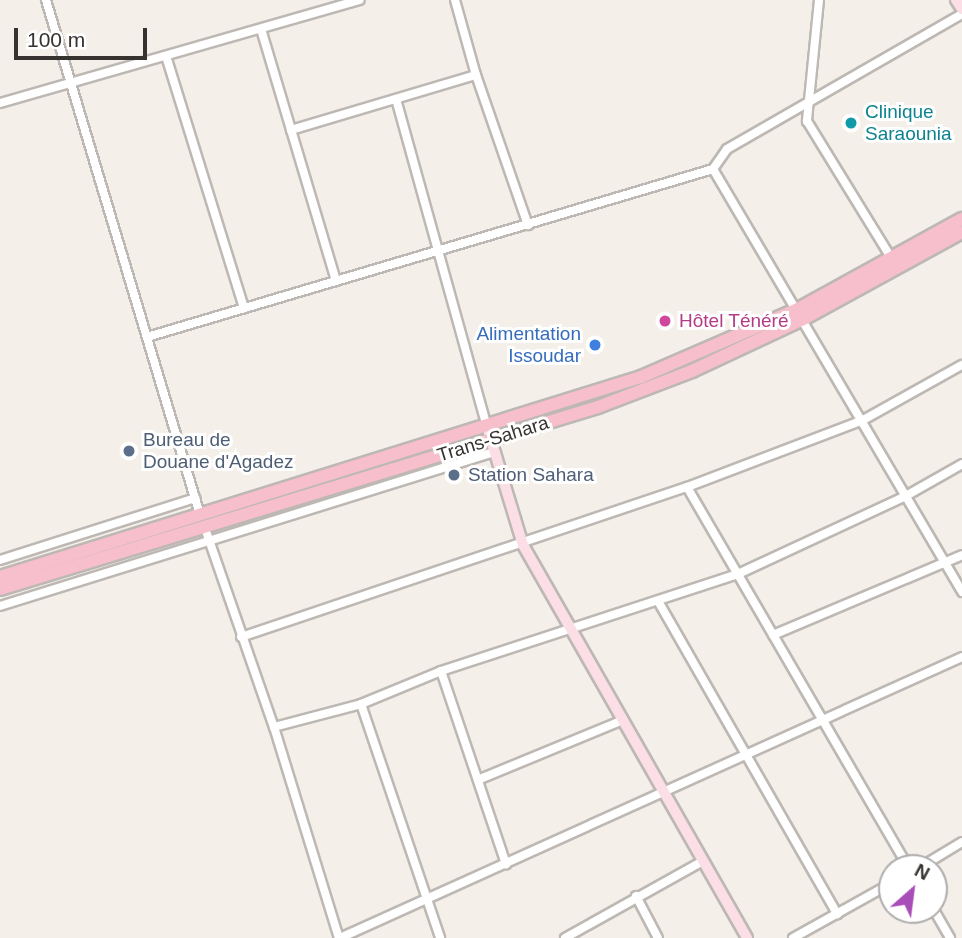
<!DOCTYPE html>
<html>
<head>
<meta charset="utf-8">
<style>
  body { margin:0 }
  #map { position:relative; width:962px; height:938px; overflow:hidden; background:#f5efe9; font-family:Helvetica,sans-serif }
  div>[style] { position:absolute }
  .roads { filter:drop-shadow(2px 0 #bdb8b3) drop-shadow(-2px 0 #bdb8b3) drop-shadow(0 2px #bdb8b3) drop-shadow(0 -2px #bdb8b3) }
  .street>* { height:8px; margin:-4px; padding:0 4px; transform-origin:4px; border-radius:4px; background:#fff }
  .secondary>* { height:10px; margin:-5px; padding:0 5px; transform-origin:5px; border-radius:5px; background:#fbdee6 }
  .primary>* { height:12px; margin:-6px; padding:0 6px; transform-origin:6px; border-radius:6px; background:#f7becc }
  .dots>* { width:19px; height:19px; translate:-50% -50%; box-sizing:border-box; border:4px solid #fff; border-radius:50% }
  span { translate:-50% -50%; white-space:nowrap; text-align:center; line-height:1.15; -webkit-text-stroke:6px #fff; paint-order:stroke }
  .culture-label { font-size:19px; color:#0d838f }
  .left { translate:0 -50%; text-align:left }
  .hotel-label { font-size:19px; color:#b23c85 }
  .shop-label { font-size:19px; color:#366cbe }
  .right { translate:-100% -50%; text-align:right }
  .street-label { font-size:19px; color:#353230 }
  .service-label { font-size:19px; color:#4e5e75 }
  .north { position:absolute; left:878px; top:854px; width:70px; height:70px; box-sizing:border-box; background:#fff; border:2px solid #aeadac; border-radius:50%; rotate:28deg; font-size:19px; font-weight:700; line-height:28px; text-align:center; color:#353230 }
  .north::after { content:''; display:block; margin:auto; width:24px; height:32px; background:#a94db8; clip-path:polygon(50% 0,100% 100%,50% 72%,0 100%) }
  .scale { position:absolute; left:14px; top:28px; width:133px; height:32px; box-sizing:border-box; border:4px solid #353230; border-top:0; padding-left:9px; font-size:21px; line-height:24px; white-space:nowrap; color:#353230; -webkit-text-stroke:5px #fff; paint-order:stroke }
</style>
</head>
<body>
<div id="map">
  <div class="roads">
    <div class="street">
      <i style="left:46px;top:0;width:538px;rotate:73.35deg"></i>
      <i style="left:455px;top:0;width:78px;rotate:74.4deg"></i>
      <i style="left:476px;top:75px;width:159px;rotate:70.9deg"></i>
      <i style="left:819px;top:0;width:122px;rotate:95.7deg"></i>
      <i style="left:807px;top:121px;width:162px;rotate:58.4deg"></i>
      <i style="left:261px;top:29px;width:263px;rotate:73.4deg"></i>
      <i style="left:166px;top:56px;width:264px;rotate:72.8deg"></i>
      <i style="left:396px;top:99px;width:340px;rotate:74.5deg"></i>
      <i style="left:0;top:103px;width:374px;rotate:-16deg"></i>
      <i style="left:291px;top:130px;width:193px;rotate:-16.6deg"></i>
      <i style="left:713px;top:169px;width:491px;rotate:59.5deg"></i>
      <i style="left:147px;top:337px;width:590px;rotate:-16.53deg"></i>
      <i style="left:713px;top:169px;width:24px;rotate:-55deg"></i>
      <i style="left:727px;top:149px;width:271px;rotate:-29.9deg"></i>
      <i style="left:687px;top:487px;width:441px;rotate:59.8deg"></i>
      <i style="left:207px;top:534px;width:204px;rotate:70.9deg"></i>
      <i style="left:274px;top:727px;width:221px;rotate:72.9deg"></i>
      <i style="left:0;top:560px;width:205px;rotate:-17.6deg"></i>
      <i style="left:658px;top:601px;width:361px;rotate:60.2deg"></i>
      <i style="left:0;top:606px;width:517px;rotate:-17.31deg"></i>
      <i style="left:773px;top:635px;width:205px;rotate:-22.9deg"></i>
      <i style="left:241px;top:637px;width:471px;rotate:-18.6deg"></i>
      <i style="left:687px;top:487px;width:188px;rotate:-20.8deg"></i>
      <i style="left:863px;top:420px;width:113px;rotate:-29.1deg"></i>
      <i style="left:441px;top:671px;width:204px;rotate:71.4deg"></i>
      <i style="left:361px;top:704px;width:247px;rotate:71.3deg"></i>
      <i style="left:274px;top:727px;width:90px;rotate:-14.8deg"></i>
      <i style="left:361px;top:704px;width:87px;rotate:-22.4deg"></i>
      <i style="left:441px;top:671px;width:312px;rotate:-18.1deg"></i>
      <i style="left:738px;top:574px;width:183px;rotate:-24.9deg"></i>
      <i style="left:904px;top:497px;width:67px;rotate:-29.6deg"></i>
      <i style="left:480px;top:779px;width:155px;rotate:-22.4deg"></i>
      <i style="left:919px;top:868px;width:50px;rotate:-31.2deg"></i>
      <i style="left:636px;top:896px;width:47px;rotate:62.4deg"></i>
      <i style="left:934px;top:910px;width:32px;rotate:60deg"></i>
      <i style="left:340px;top:938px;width:683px;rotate:-24.31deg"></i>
      <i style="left:565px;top:938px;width:158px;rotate:-29.2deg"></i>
      <i style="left:793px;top:938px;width:113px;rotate:-29.1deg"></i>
    </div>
    <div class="secondary">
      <i style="left:956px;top:0;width:11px;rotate:56deg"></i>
      <i style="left:489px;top:433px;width:117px;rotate:73.1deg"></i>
      <i style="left:523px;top:545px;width:452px;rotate:60.3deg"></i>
    </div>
    <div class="primary">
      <i style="left:0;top:577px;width:671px;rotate:-17.33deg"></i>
      <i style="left:641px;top:377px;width:171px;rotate:-23.4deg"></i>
      <i style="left:798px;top:309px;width:187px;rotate:-28.8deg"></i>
      <i style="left:0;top:589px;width:625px;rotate:-16.93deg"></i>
      <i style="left:598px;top:407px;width:101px;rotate:-21deg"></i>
      <i style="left:692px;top:371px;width:123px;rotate:-25.1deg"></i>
      <i style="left:803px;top:319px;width:181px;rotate:-28.7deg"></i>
    </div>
  </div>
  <div class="dots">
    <i style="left:851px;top:123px;background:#0f9aa8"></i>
    <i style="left:665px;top:321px;background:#d1479c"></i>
    <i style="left:595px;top:345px;background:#3f7fe0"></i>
    <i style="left:129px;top:451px;background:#5c6f8a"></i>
    <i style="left:454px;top:475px;background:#5c6f8a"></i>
  </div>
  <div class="culture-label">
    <span class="left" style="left:865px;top:123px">Clinique<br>Saraounia</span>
  </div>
  <div class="hotel-label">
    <span class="left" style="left:679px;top:321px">Hôtel Ténéré</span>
  </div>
  <div class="shop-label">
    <span class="right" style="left:581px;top:345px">Alimentation<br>Issoudar</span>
  </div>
  <div class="street-label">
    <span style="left:493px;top:439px;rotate:-17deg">Trans-Sahara</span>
  </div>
  <div class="service-label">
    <span class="left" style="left:143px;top:451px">Bureau de<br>Douane d'Agadez</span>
    <span class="left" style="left:468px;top:475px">Station Sahara</span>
  </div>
  <div class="north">N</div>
  <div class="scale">100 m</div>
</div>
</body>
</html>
